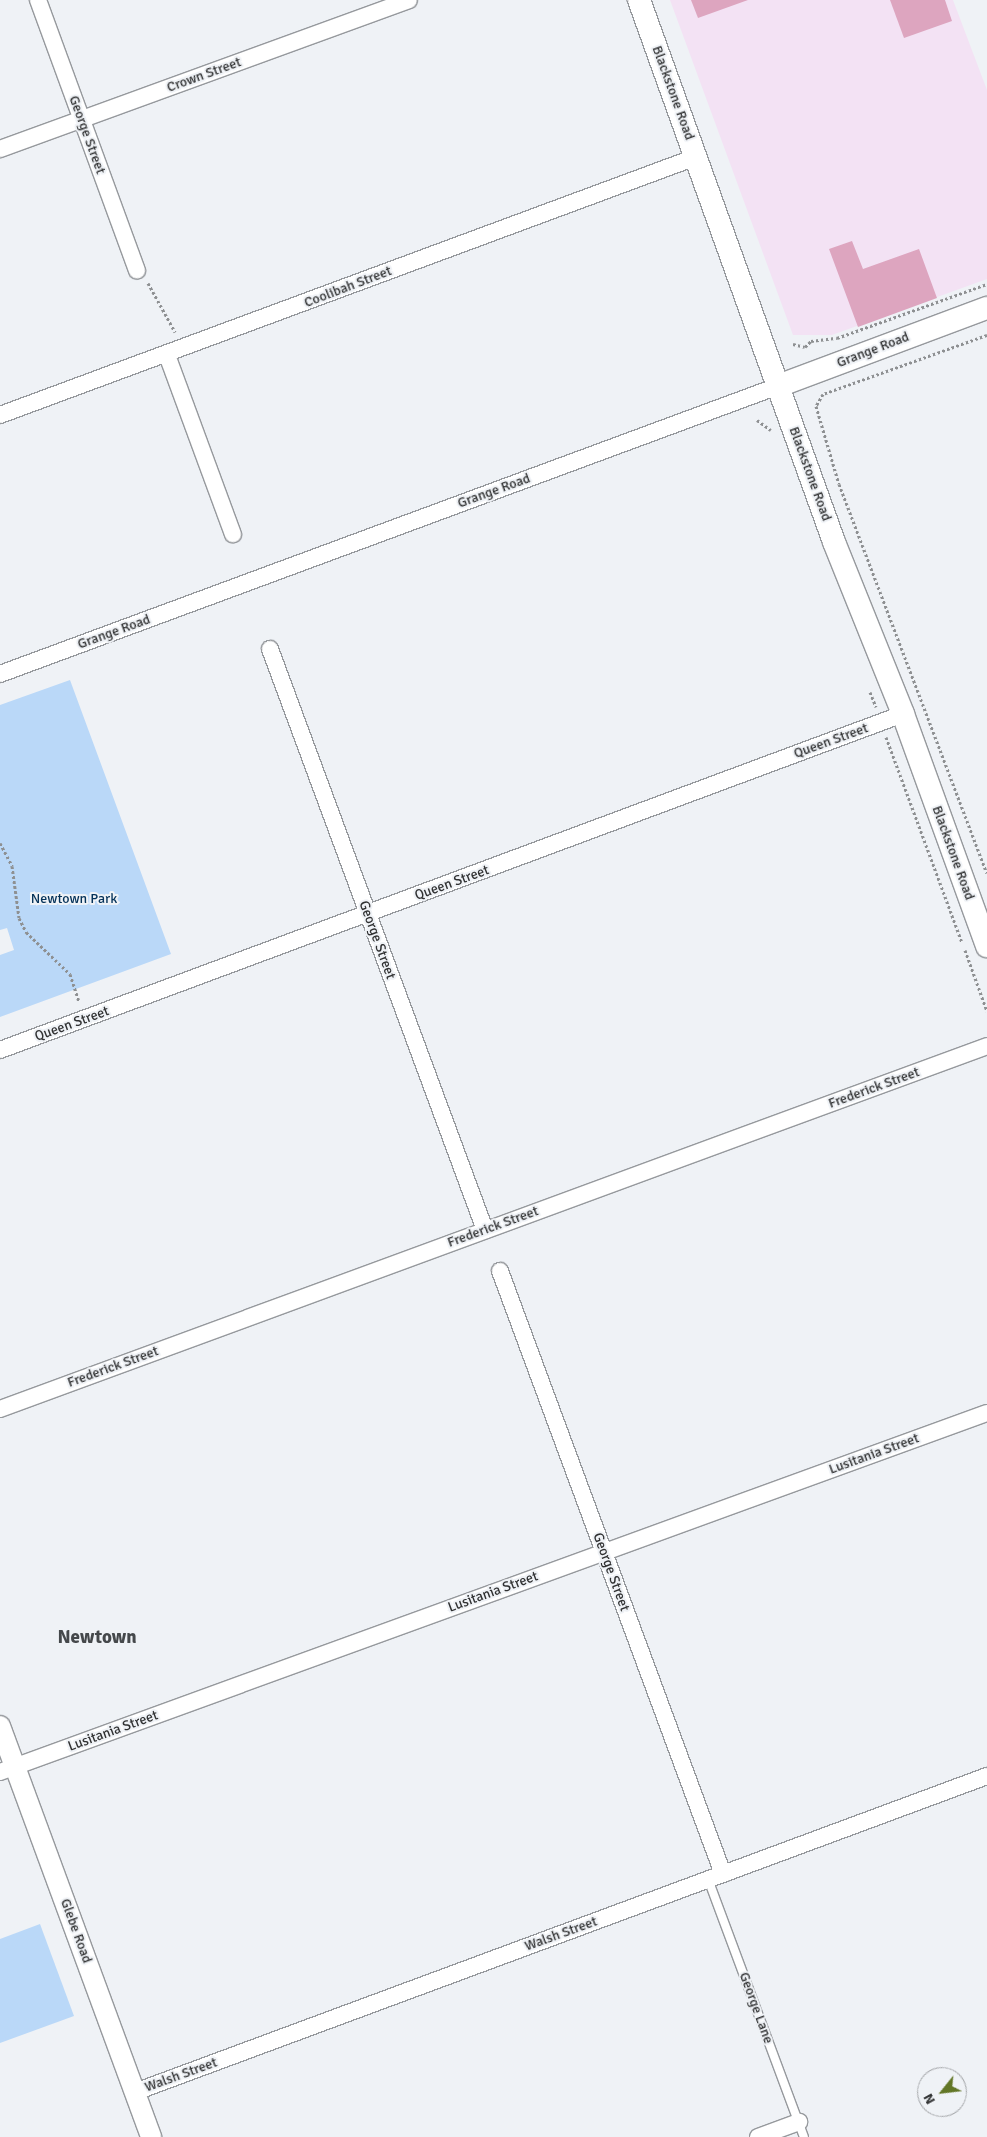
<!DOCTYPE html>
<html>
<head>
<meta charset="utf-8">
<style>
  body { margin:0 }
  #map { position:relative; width:987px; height:2137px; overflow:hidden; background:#eff2f6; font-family:Signika,sans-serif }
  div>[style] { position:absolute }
  .commercial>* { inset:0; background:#f3e2f4 }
  .green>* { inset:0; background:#bad8f8 }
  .building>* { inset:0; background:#dda5bf }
  .path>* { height:3px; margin-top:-1.5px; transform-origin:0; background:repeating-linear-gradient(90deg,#8e9092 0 2.5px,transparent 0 5px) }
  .roads { filter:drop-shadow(1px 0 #96999d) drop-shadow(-1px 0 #96999d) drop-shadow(0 1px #96999d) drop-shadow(0 -1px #96999d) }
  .service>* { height:8px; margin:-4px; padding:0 4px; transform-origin:4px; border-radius:4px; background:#fff }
  .minor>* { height:16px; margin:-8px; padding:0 8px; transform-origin:8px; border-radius:8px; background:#fff }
  .tertiary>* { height:20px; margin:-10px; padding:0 10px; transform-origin:10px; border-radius:10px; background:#fff }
  .secondary>* { height:22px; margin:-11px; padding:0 11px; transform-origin:11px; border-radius:11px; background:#fff }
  span { translate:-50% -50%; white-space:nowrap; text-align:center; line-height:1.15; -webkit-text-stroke:4px #eff2f6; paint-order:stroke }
  .street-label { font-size:14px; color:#303132 }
  .park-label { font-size:14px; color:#053259 }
  .district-label { font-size:19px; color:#45484b; font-weight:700 }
  .north { position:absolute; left:917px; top:2067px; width:50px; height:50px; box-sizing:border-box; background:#eff2f6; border:1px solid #a3a5a8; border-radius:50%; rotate:241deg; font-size:14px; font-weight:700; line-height:20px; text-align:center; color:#303132 }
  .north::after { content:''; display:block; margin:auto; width:18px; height:22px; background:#627626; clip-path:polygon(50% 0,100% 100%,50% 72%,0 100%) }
</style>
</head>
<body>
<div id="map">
  <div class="commercial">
    <i style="clip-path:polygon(670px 0,953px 0,987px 90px,987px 279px,832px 335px,793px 335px)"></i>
  </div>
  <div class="green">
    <i style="clip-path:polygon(70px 680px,171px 954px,0 1017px,0 955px,14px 950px,7px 928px,0 930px,0 705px)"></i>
    <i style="clip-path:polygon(40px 1924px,74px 2016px,0 2043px,0 1939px)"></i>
  </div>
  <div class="building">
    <i style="clip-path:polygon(691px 0,748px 0,698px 18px)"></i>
    <i style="clip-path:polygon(890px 0,945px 0,952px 21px,904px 38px)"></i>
    <i style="clip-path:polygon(852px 241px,863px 269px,919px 249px,937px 298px,858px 327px,829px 249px)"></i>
  </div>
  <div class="path">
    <i style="left:148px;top:283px;width:56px;rotate:61.1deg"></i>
    <i style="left:987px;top:335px;width:174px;rotate:160.2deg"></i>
    <i style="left:823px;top:394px;width:14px;rotate:120deg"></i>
    <i style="left:816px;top:406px;width:81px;rotate:73.6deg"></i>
    <i style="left:839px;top:484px;width:416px;rotate:69.2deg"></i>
    <i style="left:793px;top:344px;width:12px;rotate:14deg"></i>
    <i style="left:805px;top:347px;width:8px;rotate:-45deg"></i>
    <i style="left:811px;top:341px;width:26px;rotate:-7deg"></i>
    <i style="left:837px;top:338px;width:159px;rotate:-19.8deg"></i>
    <i style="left:757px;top:420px;width:17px;rotate:36deg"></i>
    <i style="left:870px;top:692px;width:16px;rotate:68deg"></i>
    <i style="left:886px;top:737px;width:219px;rotate:69.7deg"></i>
    <i style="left:0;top:843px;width:26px;rotate:62deg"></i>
    <i style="left:12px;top:866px;width:52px;rotate:82.3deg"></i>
    <i style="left:19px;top:918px;width:16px;rotate:63deg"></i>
    <i style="left:26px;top:932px;width:61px;rotate:43.7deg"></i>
    <i style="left:70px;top:974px;width:29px;rotate:72deg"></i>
    <i style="left:965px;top:950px;width:65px;rotate:70.2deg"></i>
  </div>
  <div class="roads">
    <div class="service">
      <i style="left:708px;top:1879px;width:275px;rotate:69.6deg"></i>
    </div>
    <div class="minor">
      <i style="left:38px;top:0;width:288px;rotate:69.9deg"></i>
      <i style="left:0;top:149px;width:435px;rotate:-20deg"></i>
      <i style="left:167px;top:355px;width:191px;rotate:69.8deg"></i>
      <i style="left:0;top:415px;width:742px;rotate:-20.34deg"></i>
      <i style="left:270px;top:649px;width:620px;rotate:69.69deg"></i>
      <i style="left:0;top:674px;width:830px;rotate:-20.31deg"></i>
      <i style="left:0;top:1050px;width:963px;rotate:-20.41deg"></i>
      <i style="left:500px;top:1271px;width:643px;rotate:69.7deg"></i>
      <i style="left:0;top:1409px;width:1052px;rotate:-20.19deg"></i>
      <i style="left:0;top:1772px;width:1050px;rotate:-19.99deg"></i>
      <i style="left:135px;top:2092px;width:909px;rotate:-20.35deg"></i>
      <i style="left:758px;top:2137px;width:44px;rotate:-20.1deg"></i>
    </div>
    <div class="tertiary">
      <i style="left:0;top:1726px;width:438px;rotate:69.8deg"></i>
    </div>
    <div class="secondary">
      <i style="left:639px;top:0;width:576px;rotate:70.21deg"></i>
      <i style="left:834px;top:542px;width:185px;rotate:68.1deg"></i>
      <i style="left:903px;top:714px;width:247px;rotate:70.1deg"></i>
      <i style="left:778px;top:386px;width:223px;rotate:-20.5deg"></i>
    </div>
  </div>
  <div class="street-label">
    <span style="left:204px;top:75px;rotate:-20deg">Crown Street</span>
    <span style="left:673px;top:93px;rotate:70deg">Blackstone Road</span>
    <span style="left:87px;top:135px;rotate:70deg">George Street</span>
    <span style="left:348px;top:287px;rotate:-21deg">Coolibah Street</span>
    <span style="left:873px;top:350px;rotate:-21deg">Grange Road</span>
    <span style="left:810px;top:474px;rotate:70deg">Blackstone Road</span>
    <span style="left:494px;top:491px;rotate:-20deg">Grange Road</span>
    <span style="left:114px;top:632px;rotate:-20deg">Grange Road</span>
    <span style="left:831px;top:741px;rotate:-20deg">Queen Street</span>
    <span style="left:953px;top:853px;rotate:70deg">Blackstone Road</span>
    <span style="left:452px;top:883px;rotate:-20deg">Queen Street</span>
    <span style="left:377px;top:940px;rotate:70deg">George Street</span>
    <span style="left:72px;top:1024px;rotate:-20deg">Queen Street</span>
    <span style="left:874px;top:1088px;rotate:-20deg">Frederick Street</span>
    <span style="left:493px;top:1227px;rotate:-20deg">Frederick Street</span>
    <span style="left:113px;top:1367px;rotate:-20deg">Frederick Street</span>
    <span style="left:874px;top:1454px;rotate:-20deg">Lusitania Street</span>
    <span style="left:611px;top:1572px;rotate:70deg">George Street</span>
    <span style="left:493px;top:1592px;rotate:-20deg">Lusitania Street</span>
    <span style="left:113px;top:1731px;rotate:-20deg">Lusitania Street</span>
    <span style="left:76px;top:1931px;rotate:70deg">Glebe Road</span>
    <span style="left:561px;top:1934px;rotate:-20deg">Walsh Street</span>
    <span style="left:756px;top:2008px;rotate:70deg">George Lane</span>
    <span style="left:181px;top:2075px;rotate:-20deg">Walsh Street</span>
  </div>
  <div class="park-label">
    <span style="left:74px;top:899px">Newtown Park</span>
  </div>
  <div class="district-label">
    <span style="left:97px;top:1638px">Newtown</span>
  </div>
  <div class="north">N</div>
</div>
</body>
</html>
